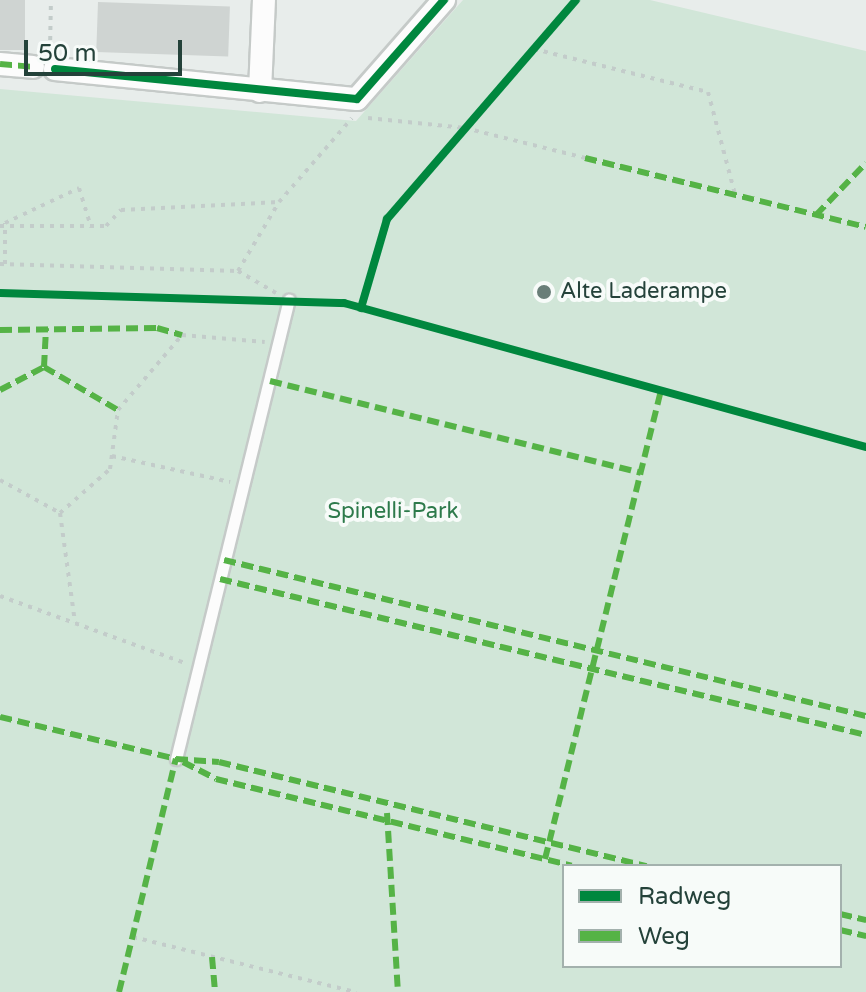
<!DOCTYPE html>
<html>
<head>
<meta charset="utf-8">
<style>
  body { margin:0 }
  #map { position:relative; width:866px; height:992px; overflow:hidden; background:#e8edeb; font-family:"Varela Round",sans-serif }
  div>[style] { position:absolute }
  .green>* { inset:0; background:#d1e6d8 }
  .building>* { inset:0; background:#cfd4d2; transform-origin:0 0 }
  .path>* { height:4px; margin-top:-2px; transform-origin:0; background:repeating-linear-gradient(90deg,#c3ccca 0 4px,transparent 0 10px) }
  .roads { filter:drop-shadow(2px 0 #c5cac8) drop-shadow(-2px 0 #c5cac8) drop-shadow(0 2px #c5cac8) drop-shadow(0 -2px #c5cac8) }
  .service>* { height:11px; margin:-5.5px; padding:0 5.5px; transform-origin:5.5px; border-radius:5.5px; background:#fcfcfc }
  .minor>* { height:22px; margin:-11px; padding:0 11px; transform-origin:11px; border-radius:11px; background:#fcfcfc }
  .quiet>* { height:6px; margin-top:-3px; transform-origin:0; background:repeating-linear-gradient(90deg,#55b346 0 12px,transparent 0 18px) }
  .cycleway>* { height:8px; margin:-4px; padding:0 4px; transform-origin:4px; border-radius:4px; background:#00873e }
  .dots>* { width:22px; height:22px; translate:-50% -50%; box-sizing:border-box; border:4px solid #f7fbf9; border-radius:50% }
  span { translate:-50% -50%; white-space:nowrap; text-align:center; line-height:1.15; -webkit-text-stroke:8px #f7fbf9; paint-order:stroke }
  .poi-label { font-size:22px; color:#24423a }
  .left { translate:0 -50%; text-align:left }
  .park-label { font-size:22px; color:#2d7a4b }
  .legend { position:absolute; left:562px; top:864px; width:280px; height:104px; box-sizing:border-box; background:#f7fbf9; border:2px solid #a3b1ad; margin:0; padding:10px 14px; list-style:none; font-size:24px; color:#24423a }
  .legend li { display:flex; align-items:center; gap:16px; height:40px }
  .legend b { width:40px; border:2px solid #a3b1ad }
  .scale { position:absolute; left:24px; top:40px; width:158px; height:36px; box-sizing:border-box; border:4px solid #24423a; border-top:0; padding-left:10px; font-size:24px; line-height:28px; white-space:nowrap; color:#24423a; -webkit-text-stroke:6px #f7fbf9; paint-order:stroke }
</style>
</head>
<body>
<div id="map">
  <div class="green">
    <i style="clip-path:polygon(evenodd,463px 0,650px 0,866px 51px,866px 992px,0 992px,0 89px,356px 121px,463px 0,564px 866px,840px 866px,840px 966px,564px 966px,564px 866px)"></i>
  </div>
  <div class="building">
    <i style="left:0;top:0;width:25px;height:50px"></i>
    <i style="left:98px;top:2px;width:132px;height:50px;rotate:2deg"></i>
  </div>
  <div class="path">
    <i style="left:534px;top:49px;width:179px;rotate:13.9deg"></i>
    <i style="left:708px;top:92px;width:106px;rotate:75.2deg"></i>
    <i style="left:50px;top:50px;width:50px;rotate:-88.9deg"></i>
    <i style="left:368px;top:118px;width:98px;rotate:5.9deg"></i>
    <i style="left:465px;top:128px;width:124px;rotate:14deg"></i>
    <i style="left:0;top:226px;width:106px"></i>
    <i style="left:106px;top:226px;width:22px;rotate:-47deg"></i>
    <i style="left:121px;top:210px;width:158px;rotate:-2.9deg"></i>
    <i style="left:0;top:264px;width:238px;rotate:1.7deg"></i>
    <i style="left:5px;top:264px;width:41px;rotate:-90deg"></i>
    <i style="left:5px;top:223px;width:82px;rotate:-25.3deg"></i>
    <i style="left:79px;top:188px;width:41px;rotate:72.9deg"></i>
    <i style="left:276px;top:293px;width:44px;rotate:-149.9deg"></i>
    <i style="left:238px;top:271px;width:80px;rotate:-59.3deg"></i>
    <i style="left:279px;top:202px;width:111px;rotate:-49deg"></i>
    <i style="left:112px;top:456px;width:121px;rotate:12.4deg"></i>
    <i style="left:0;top:480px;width:68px;rotate:28.8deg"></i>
    <i style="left:60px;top:513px;width:67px;rotate:-41.3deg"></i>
    <i style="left:110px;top:469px;width:60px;rotate:-82.3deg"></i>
    <i style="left:118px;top:410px;width:99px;rotate:-49.5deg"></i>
    <i style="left:182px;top:335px;width:83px;rotate:4.8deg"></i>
    <i style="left:60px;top:513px;width:110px;rotate:82.2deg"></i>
    <i style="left:0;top:596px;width:197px;rotate:19.9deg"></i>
    <i style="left:133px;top:937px;width:230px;rotate:13.9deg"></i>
  </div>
  <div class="roads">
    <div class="service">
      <i style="left:176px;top:759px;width:473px;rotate:-76.2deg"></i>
    </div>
    <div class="minor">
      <i style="left:0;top:64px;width:33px;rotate:5deg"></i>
      <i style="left:55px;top:69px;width:303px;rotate:5.7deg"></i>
      <i style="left:357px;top:99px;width:132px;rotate:-48.7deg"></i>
      <i style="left:260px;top:91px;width:91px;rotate:-87.5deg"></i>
    </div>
  </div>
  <div class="quiet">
    <i style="left:0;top:64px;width:33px;rotate:5deg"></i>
    <i style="left:585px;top:158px;width:289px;rotate:13.8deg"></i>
    <i style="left:816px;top:215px;width:72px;rotate:-46.1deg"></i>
    <i style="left:0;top:330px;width:157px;rotate:-0.7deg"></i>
    <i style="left:157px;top:328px;width:26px;rotate:16deg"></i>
    <i style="left:44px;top:367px;width:39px;rotate:-87deg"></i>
    <i style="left:270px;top:381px;width:382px;rotate:13.9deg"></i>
    <i style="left:0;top:390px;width:50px;rotate:-27.6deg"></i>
    <i style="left:44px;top:367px;width:86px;rotate:30.2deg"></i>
    <i style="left:224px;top:560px;width:661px;rotate:13.66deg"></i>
    <i style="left:220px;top:579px;width:665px;rotate:13.58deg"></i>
    <i style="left:0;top:717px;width:181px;rotate:13.4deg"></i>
    <i style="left:176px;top:759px;width:43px;rotate:4deg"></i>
    <i style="left:219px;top:762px;width:440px;rotate:13.7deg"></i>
    <i style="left:183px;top:762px;width:37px;rotate:27deg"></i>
    <i style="left:216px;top:779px;width:366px;rotate:13.7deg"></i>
    <i style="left:387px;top:813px;width:179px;rotate:86.5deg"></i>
    <i style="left:545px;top:859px;width:483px;rotate:-76.1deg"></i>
    <i style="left:840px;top:914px;width:27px;rotate:13deg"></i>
    <i style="left:840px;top:930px;width:27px;rotate:13deg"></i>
    <i style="left:212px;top:957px;width:35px;rotate:85deg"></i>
    <i style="left:119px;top:992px;width:240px;rotate:-76.3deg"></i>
  </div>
  <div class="cycleway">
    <i style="left:55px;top:69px;width:303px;rotate:5.7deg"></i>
    <i style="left:357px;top:99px;width:132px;rotate:-48.7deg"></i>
    <i style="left:0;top:293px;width:344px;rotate:1.7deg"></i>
    <i style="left:344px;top:303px;width:541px;rotate:15.42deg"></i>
    <i style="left:361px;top:308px;width:93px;rotate:-73.7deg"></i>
    <i style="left:387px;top:219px;width:289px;rotate:-49.2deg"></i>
  </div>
  <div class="dots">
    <i style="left:544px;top:292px;background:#697e78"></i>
  </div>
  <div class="poi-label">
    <span class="left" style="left:560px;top:292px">Alte Laderampe</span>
  </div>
  <div class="park-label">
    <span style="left:393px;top:512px">Spinelli-Park</span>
  </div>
  <ul class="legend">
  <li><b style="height:10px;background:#00873e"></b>Radweg</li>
  <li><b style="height:10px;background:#55b346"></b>Weg</li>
  </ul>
  <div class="scale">50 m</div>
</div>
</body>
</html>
